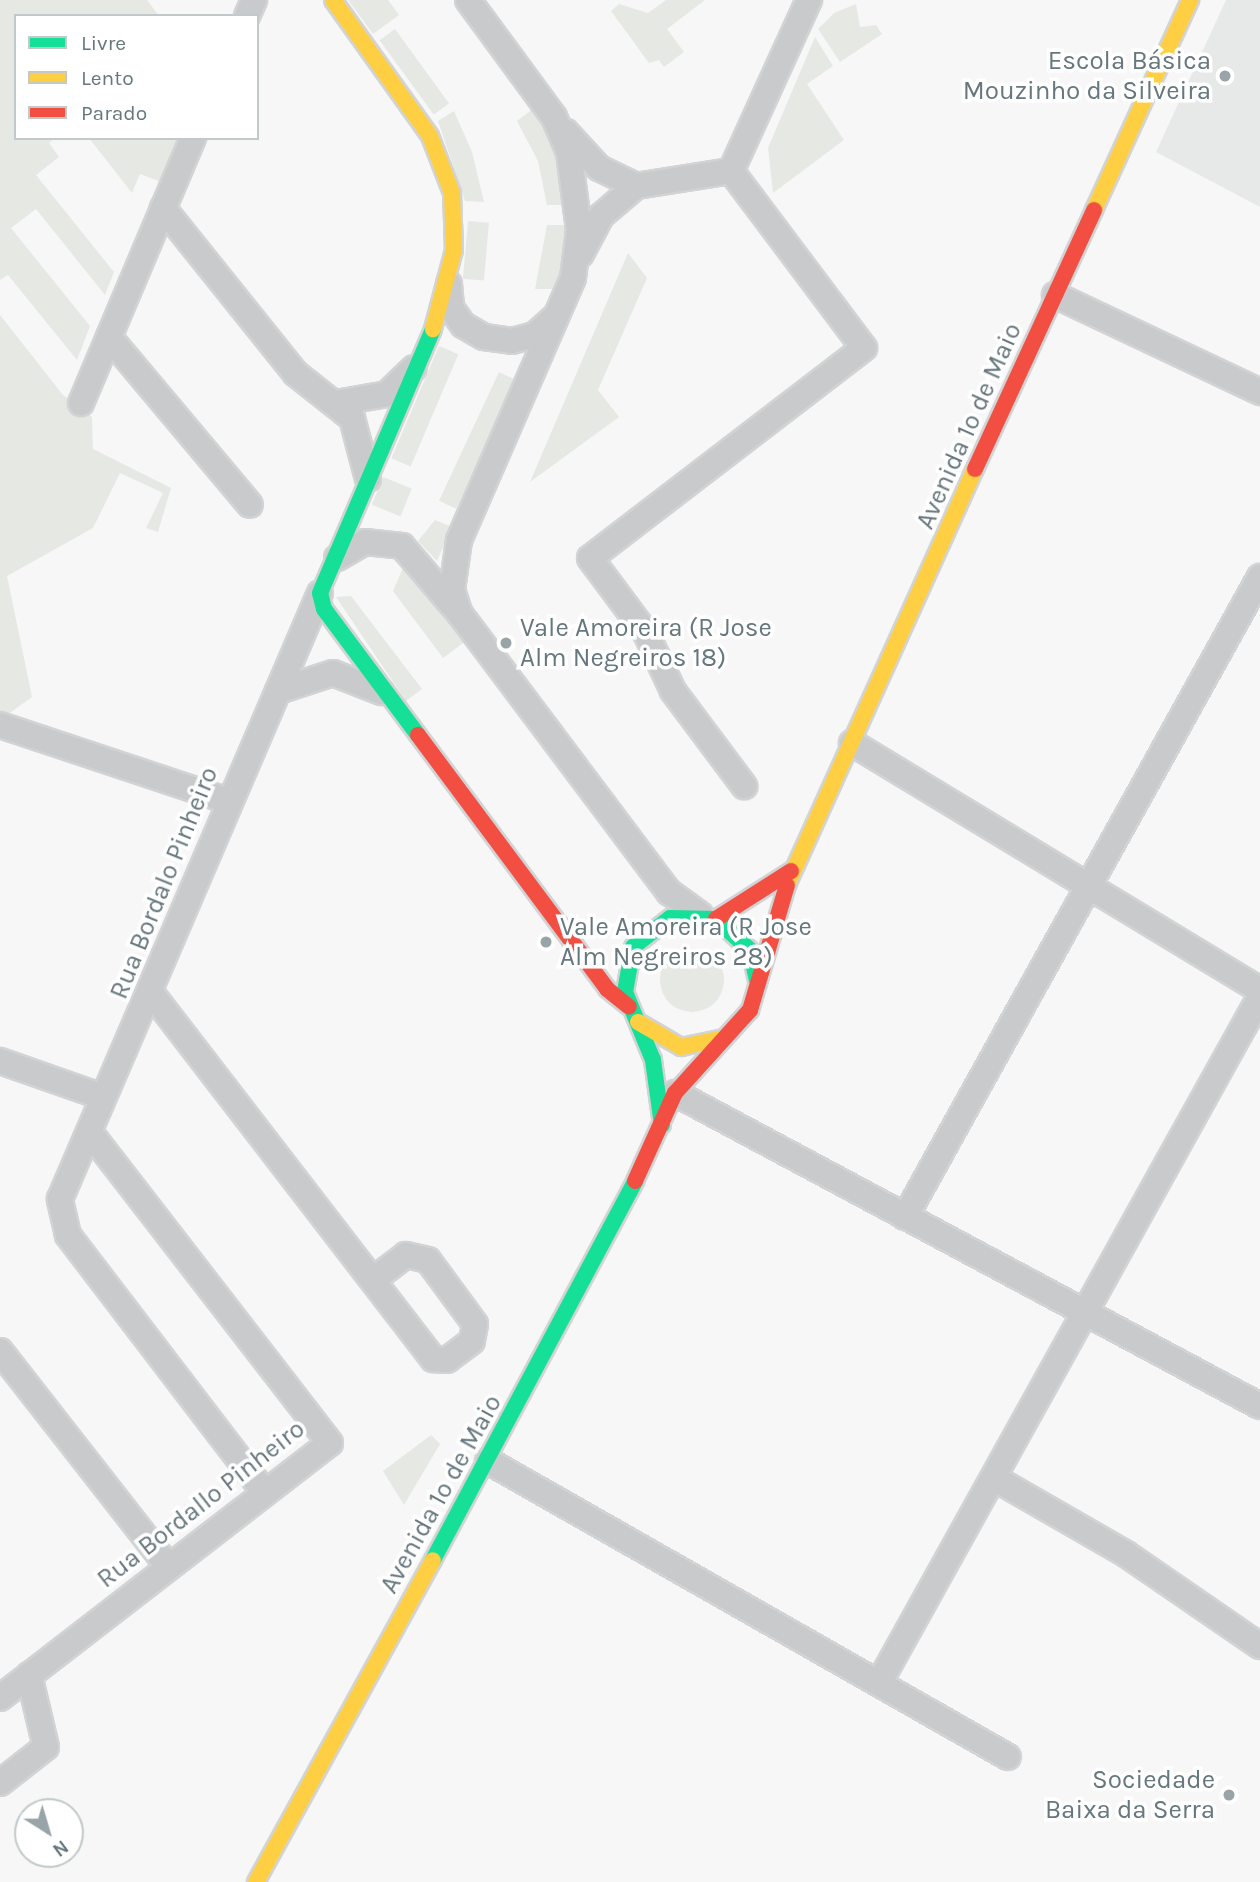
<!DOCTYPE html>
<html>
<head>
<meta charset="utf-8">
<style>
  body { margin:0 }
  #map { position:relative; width:1260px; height:1882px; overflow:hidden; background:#f7f7f7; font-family:Karla,sans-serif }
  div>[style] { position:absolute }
  .built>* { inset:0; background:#e7e8e8 }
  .green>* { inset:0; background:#e6e8e4; transform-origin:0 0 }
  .round { border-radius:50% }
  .roads { filter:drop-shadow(2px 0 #d2d3d4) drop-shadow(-2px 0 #d2d3d4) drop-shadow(0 2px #d2d3d4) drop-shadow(0 -2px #d2d3d4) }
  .street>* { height:24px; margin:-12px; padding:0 12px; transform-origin:12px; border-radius:12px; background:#c8cacb }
  .fast>* { height:16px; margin:-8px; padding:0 8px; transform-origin:8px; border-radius:8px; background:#16e098 }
  .slow>* { height:16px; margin:-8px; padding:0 8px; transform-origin:8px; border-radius:8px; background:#ffcf43 }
  .jam>* { height:16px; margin:-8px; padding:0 8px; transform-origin:8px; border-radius:8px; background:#f24e42 }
  .dots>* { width:19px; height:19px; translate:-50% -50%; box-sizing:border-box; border:4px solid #fff; border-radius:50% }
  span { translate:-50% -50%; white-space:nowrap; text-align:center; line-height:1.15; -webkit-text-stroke:7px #fff; paint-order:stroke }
  .poi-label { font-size:26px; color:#66777d }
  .right { translate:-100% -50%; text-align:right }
  .left { translate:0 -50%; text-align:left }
  .street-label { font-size:26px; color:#66777d }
  .legend { position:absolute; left:14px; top:14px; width:245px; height:126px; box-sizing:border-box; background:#fff; border:2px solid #c2c9cb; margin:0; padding:9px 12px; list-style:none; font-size:21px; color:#66777d }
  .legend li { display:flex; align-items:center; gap:14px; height:35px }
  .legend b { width:35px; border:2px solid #c2c9cb }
  .north { position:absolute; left:14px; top:1798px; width:70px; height:70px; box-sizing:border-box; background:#fff; border:2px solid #c2c9cb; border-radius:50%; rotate:143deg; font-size:19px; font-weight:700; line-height:28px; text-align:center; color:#66777d }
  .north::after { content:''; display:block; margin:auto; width:24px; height:32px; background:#99a4a8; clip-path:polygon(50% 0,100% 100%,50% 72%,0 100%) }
</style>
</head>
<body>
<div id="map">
  <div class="built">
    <i style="clip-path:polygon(1226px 0,1260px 0,1260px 207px,1156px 152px)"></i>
  </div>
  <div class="green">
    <i style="clip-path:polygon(0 0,147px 0,159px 16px,16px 16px,16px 138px,55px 138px,49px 143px,59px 157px,36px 175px,114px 272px,105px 295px,36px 209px,11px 228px,90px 326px,77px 360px,8px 275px,0 280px)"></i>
    <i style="clip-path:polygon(348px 0,388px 0,399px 15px,373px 34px)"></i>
    <i style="clip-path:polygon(666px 0,705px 0,667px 29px,684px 52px,664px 67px,659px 60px,649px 63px,611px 11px,619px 4px,648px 13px)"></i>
    <i style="clip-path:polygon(856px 4px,860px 27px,876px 25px,882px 34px,840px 62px,818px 29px,834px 13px)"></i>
    <i style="left:395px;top:29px;width:92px;height:19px;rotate:54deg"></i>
    <i style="clip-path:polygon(815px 37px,833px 66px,807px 84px,844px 140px,773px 193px,768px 148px)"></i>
    <i style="clip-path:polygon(534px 108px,555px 152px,567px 205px,547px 205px,538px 161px,517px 121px)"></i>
    <i style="clip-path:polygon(454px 111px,472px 152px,484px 202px,465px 201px,438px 121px)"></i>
    <i style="clip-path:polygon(89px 138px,179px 138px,161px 182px,140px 174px,132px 193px)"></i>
    <i style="left:468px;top:221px;width:21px;height:58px;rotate:5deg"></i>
    <i style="clip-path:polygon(547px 225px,567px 225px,564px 258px,556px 289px,535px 289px)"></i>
    <i style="clip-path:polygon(628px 253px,647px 278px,598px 390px,619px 417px,530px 482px)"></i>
    <i style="clip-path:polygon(0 315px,63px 395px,92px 417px,93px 449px,171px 488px,158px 532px,146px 528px,163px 493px,120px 473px,93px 528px,7px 576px,32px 697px,7px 715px,0 713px)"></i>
    <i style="left:439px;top:346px;width:21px;height:122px;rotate:23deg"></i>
    <i style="left:499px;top:372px;width:19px;height:142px;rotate:25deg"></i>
    <i style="left:383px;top:477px;width:31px;height:30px;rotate:22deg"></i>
    <i style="clip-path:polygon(435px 520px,452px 527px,437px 561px,418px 541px)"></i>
    <i style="clip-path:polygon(405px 563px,466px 641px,443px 658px,393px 591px)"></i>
    <i style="clip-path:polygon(351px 596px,422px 689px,406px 701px,336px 597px)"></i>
    <i class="round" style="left:660px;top:948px;width:64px;height:64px"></i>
    <i style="clip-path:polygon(431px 1435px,440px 1444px,404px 1505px,383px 1471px)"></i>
  </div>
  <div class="roads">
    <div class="street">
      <i style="left:468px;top:0;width:145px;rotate:53.7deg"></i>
      <i style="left:554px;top:117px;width:39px;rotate:67deg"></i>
      <i style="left:569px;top:153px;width:78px;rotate:82.6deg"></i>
      <i style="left:579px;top:230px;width:48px;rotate:97.1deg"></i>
      <i style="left:573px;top:278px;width:286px;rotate:113.5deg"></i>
      <i style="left:459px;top:540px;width:50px;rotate:98deg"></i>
      <i style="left:452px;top:590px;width:25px;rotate:72deg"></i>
      <i style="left:460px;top:614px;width:348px;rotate:53.1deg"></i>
      <i style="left:669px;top:892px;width:39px;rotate:36deg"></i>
      <i style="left:247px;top:16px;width:17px;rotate:-66deg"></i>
      <i style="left:566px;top:132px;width:49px;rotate:47.5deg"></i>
      <i style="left:599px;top:168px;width:41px;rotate:25.9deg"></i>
      <i style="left:731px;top:171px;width:221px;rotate:53.1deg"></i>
      <i style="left:864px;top:348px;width:345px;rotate:142.5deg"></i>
      <i style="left:590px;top:558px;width:94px;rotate:53.3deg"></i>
      <i style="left:646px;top:633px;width:64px;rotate:65deg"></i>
      <i style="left:673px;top:691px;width:119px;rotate:53.2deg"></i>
      <i style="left:163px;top:208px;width:211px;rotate:51.3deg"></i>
      <i style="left:295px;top:373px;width:73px;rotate:38.3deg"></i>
      <i style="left:352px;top:418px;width:63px;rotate:75.3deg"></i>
      <i style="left:581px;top:254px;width:43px;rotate:-62.2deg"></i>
      <i style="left:601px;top:216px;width:46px;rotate:-40.6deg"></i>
      <i style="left:636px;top:186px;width:96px;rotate:-9deg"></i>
      <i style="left:731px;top:171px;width:188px;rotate:-65.5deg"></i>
      <i style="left:449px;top:284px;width:24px;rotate:85deg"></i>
      <i style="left:451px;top:308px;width:21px;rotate:55deg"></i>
      <i style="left:463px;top:325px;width:24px;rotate:30deg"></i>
      <i style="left:484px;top:337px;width:28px;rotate:8deg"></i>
      <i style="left:512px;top:341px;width:24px;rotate:-15deg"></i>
      <i style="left:535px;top:335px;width:28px;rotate:-42deg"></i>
      <i style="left:1055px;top:295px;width:227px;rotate:25.3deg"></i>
      <i style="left:109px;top:337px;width:219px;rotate:50deg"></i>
      <i style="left:81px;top:403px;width:288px;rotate:-67.1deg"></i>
      <i style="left:336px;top:403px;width:52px;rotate:-10deg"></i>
      <i style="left:387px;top:394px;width:37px;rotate:-44deg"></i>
      <i style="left:337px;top:558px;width:32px;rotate:-30deg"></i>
      <i style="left:365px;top:542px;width:37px;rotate:6deg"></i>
      <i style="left:402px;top:546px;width:82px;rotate:49.5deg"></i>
      <i style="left:278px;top:691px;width:58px;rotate:-18.1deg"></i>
      <i style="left:333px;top:673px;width:52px;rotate:21.6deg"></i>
      <i style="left:0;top:725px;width:241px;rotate:18.4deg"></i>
      <i style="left:852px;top:743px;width:477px;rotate:31.2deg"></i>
      <i style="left:152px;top:994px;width:461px;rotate:52.4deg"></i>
      <i style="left:433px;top:1359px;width:14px;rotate:4deg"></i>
      <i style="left:447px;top:1360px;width:31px;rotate:-37deg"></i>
      <i style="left:472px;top:1341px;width:17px;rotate:-80deg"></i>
      <i style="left:475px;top:1324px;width:79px;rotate:-126.3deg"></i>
      <i style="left:428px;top:1260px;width:23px;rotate:-167deg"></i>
      <i style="left:406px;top:1255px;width:40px;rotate:143deg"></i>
      <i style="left:0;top:1061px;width:109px;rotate:19.3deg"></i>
      <i style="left:675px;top:1093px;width:663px;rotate:28.15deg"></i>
      <i style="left:905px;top:1217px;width:732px;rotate:-60.98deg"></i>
      <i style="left:0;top:1351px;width:274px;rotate:52deg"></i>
      <i style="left:488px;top:1461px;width:598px;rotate:29.65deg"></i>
      <i style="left:994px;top:1478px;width:152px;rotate:29.9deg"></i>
      <i style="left:1126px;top:1554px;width:163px;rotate:34.5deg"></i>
      <i style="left:265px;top:1493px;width:325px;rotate:-127.4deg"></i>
      <i style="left:68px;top:1235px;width:37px;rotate:-103deg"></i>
      <i style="left:60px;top:1199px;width:659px;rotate:-66.78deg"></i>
      <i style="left:879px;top:1683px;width:785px;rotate:-60.95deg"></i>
      <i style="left:0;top:1698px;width:417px;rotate:-37.7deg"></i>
      <i style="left:330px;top:1443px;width:393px;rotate:-127.7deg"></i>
      <i style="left:0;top:1783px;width:58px;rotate:-38deg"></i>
      <i style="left:46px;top:1747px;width:74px;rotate:-103.3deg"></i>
    </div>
    <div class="fast">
      <i style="left:418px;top:735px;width:157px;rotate:-126.7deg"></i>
      <i style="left:324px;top:609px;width:16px;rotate:-104deg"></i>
      <i style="left:320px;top:593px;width:287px;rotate:-66.8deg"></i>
      <i style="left:662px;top:1125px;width:66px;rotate:-97.9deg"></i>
      <i style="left:653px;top:1060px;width:74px;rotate:-112.4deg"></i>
      <i style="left:625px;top:992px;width:46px;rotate:-79.9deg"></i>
      <i style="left:633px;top:947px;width:47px;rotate:-38.1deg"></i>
      <i style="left:670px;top:918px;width:46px;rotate:1.2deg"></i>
      <i style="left:716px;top:919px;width:46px;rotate:42.4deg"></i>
      <i style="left:750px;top:950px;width:31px;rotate:77deg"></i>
      <i style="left:433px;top:1560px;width:429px;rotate:-61.9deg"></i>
    </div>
    <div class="slow">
      <i style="left:333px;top:0;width:167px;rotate:54.5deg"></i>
      <i style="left:430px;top:136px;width:61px;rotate:68.9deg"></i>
      <i style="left:452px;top:193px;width:57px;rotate:88deg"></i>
      <i style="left:454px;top:250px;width:82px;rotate:104.9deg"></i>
      <i style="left:1094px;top:210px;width:231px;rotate:-65.4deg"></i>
      <i style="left:787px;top:885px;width:457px;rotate:-65.7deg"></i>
      <i style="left:638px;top:1022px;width:50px;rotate:30.2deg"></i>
      <i style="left:681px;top:1047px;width:44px;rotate:-11.8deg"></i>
      <i style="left:256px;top:1882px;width:367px;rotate:-61.2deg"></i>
    </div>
    <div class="jam">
      <i style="left:975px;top:469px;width:285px;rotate:-65.3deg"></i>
      <i style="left:418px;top:735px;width:317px;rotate:53.3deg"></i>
      <i style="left:607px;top:989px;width:28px;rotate:39deg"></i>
      <i style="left:716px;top:919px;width:89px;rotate:-32.6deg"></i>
      <i style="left:635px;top:1181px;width:97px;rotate:-65.6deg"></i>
      <i style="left:675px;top:1093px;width:112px;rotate:-47.9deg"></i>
      <i style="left:750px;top:1010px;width:130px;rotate:-73.5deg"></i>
    </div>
  </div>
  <div class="dots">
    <i style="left:1225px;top:76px;background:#99a4a8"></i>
    <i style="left:506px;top:643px;background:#99a4a8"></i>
    <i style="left:546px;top:942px;background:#99a4a8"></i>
    <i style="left:1229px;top:1795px;background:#99a4a8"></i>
  </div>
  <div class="poi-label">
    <span class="right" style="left:1211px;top:76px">Escola Básica<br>Mouzinho da Silveira</span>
    <span class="left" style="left:520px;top:643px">Vale Amoreira (R Jose<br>Alm Negreiros 18)</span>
    <span class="left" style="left:560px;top:942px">Vale Amoreira (R Jose<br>Alm Negreiros 28)</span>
    <span class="right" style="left:1215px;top:1795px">Sociedade<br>Baixa da Serra</span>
  </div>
  <div class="street-label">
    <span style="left:969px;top:426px;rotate:-66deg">Avenida 1º de Maio</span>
    <span style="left:164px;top:883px;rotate:-68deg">Rua Bordalo Pinheiro</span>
    <span style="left:441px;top:1494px;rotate:-61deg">Avenida 1º de Maio</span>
    <span style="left:201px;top:1504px;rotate:-38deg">Rua Bordallo Pinheiro</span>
  </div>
  <ul class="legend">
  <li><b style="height:9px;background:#16e098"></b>Livre</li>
  <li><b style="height:9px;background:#ffcf43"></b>Lento</li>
  <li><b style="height:9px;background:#f24e42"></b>Parado</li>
  </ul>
  <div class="north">N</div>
</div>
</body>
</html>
